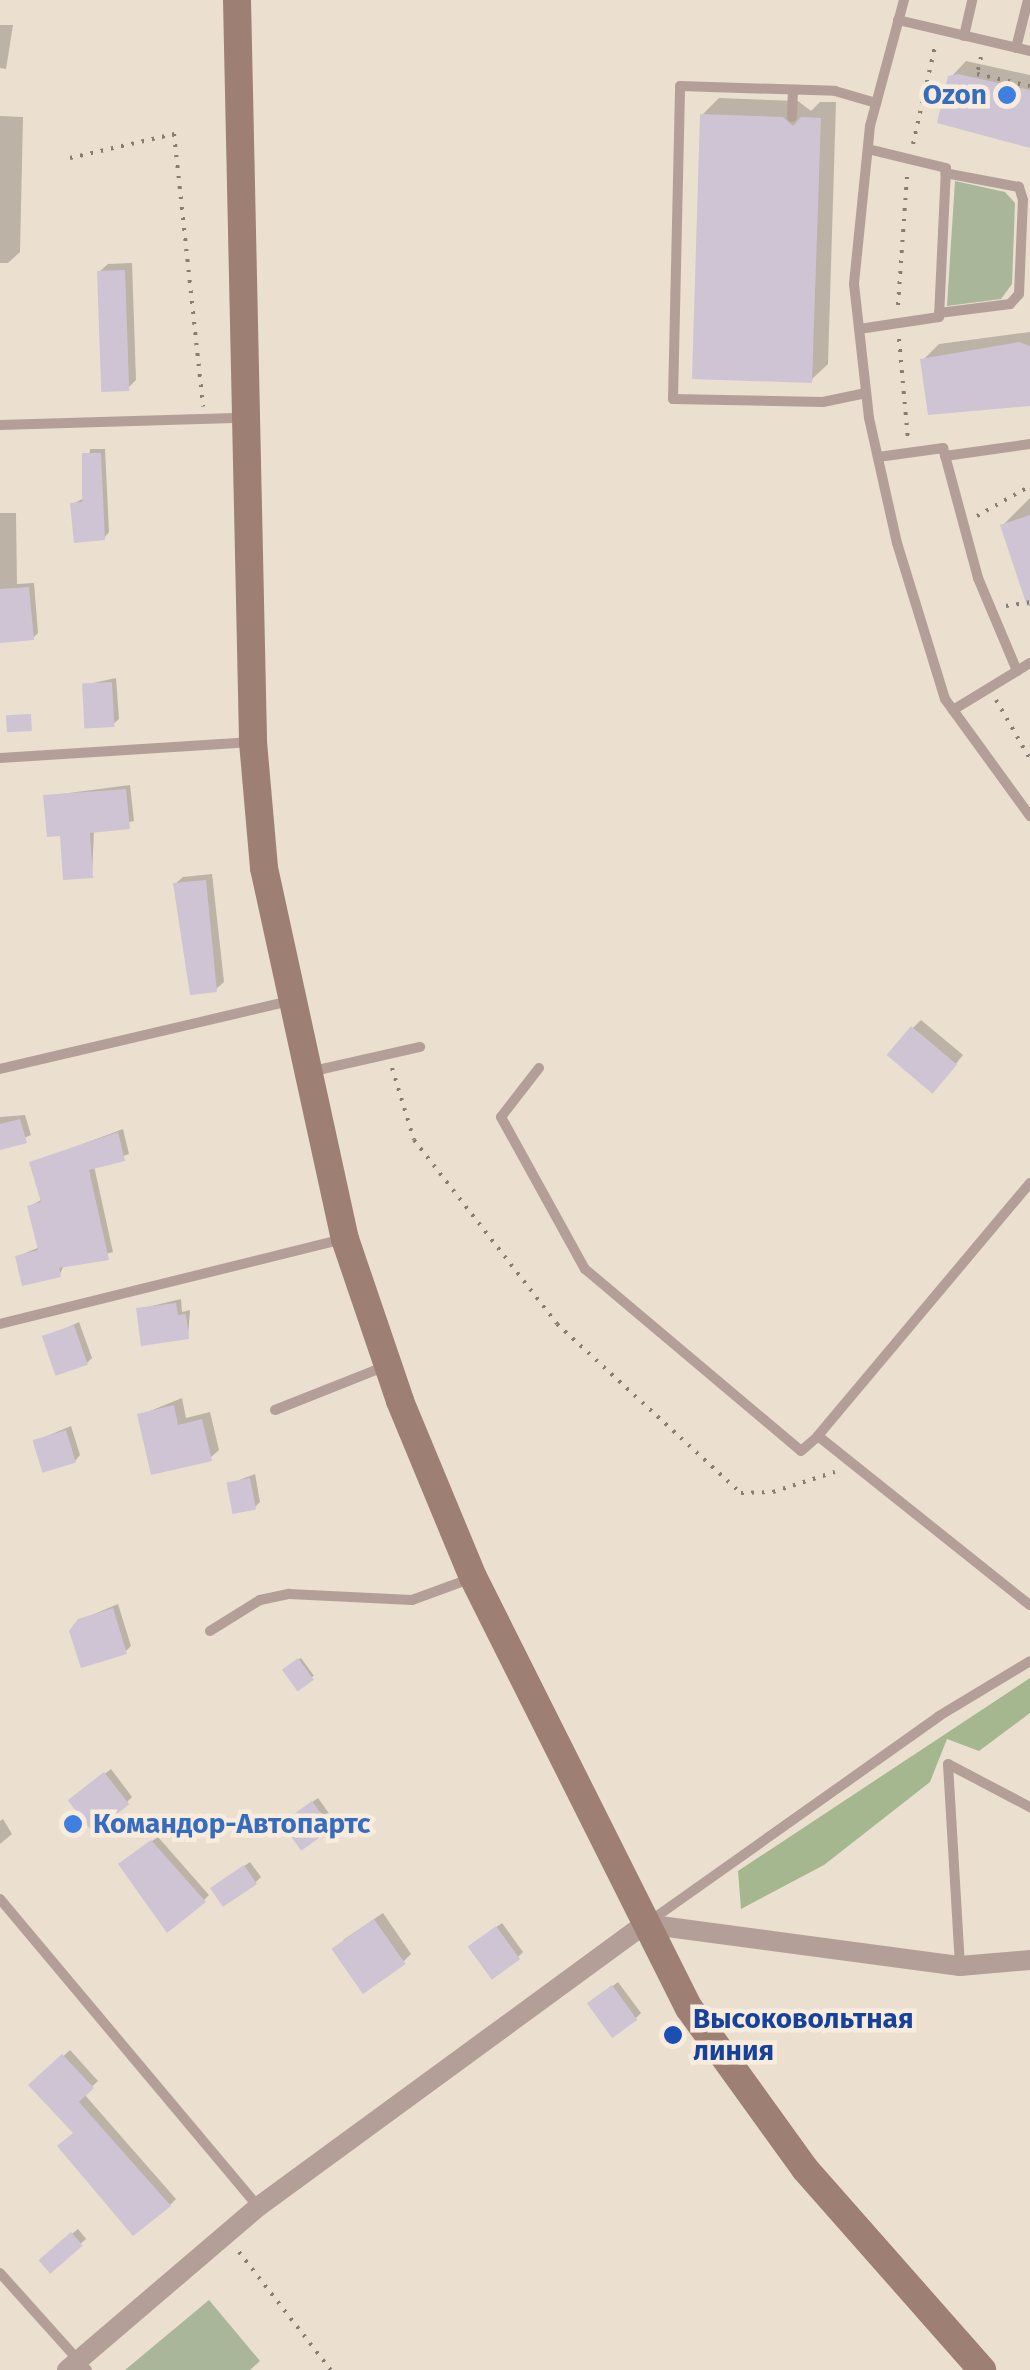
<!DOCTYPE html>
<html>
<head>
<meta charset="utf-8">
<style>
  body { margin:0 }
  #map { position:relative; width:1030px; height:2370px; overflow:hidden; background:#ebdfcf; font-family:"Fira Sans",sans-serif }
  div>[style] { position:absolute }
  .green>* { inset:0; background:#a9b69a }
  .forest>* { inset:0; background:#a5b78e }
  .shadow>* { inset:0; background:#0003; transform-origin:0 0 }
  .building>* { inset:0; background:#cfc4d4; transform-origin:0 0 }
  .path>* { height:4px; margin-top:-2px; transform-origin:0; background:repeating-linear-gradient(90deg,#867d73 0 2.5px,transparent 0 10.5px) }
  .service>* { height:10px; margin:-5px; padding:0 5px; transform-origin:5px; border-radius:5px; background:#b49f98 }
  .minor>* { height:20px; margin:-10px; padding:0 10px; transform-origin:10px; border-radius:10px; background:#b49f98 }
  .secondary>* { height:28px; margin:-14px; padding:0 14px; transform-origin:14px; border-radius:14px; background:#9d7f74 }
  .dots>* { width:28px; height:28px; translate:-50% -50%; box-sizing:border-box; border:5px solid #f9ecdc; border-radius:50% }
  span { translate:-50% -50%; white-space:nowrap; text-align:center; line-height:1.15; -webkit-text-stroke:9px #f9ecdc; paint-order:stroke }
  .shop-label { font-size:28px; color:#366cbe; font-weight:700 }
  .right { translate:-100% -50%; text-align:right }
  .left { translate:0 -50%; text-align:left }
  .transit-label { font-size:28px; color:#164399; font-weight:700 }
</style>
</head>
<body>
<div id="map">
  <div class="green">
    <i style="clip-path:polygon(955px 181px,1005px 192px,1015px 203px,1012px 284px,1001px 299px,947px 306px)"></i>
    <i style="clip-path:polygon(209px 2300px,260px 2361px,250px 2370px,125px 2370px)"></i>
  </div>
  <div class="forest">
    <i style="clip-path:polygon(1030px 1678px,1030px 1713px,979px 1751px,947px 1739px,930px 1782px,824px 1865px,741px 1909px,738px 1871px)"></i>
  </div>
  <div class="shadow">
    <i style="clip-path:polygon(0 25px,13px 25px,6px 69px,0 68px)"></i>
    <i style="clip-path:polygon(966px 61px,1030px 75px,1030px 146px,940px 122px,950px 78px)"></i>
    <i style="clip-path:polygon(719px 98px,798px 101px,811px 111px,820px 102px,836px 102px,828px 364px,811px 380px,702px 115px)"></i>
    <i style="clip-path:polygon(0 116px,23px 117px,20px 252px,8px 263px,0 263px)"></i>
    <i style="clip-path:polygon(132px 263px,136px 380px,128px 388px,99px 272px,108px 264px)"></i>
    <i style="clip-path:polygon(1030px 332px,1030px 400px,923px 360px,939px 344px)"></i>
    <i style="clip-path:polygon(90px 449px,105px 449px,109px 532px,104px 538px,73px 504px,84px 498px)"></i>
    <i style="clip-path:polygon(1030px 498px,1030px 570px,1002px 526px)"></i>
    <i style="clip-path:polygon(0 513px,16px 513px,17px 584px,34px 583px,38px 633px,33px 638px,0 641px)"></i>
    <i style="clip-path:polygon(116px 678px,119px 719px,113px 724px,84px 685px)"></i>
    <i style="clip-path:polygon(130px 785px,134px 821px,94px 830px,92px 876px,46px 796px)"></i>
    <i style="clip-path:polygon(212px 874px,224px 982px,216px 989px,175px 884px,183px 877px)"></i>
    <i style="clip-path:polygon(921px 1020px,963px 1055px,941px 1082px,913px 1028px)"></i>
    <i style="clip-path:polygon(25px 1115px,31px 1135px,0 1148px,0 1117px)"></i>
    <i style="clip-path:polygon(123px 1129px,129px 1154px,94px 1166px,113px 1252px,64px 1265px,60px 1274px,18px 1256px,40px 1247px,30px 1206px,43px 1199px,32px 1163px)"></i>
    <i style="clip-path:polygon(181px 1299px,182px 1312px,190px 1310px,188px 1337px,139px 1309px)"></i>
    <i style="clip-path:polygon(79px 1322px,92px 1358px,87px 1363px,45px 1338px)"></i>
    <i style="clip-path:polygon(182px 1398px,186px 1418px,210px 1412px,219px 1450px,210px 1458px,140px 1415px)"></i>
    <i style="clip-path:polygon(71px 1426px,80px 1455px,75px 1461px,35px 1441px)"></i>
    <i style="clip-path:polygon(255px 1474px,260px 1502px,255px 1507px,229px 1484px)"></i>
    <i style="clip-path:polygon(118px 1604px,131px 1646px,126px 1651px,80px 1620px)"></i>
    <i style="left:301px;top:1658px;width:22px;height:20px;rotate:54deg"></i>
    <i style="clip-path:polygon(111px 1769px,132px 1797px,127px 1802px,76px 1796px)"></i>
    <i style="clip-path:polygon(318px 1798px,335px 1822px,330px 1827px,289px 1818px)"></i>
    <i style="clip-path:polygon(3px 1819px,12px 1834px,0 1844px,0 1821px)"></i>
    <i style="clip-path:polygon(158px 1837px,209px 1895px,204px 1900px,126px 1859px)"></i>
    <i style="clip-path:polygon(250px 1862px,261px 1877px,256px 1882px,219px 1884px)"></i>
    <i style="clip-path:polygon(383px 1913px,411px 1954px,403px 1962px,343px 1940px)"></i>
    <i style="clip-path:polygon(502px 1923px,523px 1952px,518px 1957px,475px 1942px)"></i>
    <i style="clip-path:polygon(618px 1982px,641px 2013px,636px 2018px,596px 1999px)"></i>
    <i style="clip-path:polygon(70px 2050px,98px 2081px,84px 2094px,176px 2199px,170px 2205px,76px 2132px,32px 2085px)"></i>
    <i style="left:78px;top:2229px;width:13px;height:48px;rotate:51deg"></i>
  </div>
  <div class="building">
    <i style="clip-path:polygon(958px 74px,1030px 90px,1030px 148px,937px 123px,948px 76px)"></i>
    <i style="clip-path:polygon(700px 114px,783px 117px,793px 126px,801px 117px,821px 118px,812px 383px,692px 379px)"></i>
    <i style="left:125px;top:270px;width:121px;height:28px;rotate:88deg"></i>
    <i style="clip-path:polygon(1019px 342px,1030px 346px,1030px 406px,928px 415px,920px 359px)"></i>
    <i style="clip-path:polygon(82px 453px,101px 453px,105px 540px,74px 543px,70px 503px,82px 502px)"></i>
    <i style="clip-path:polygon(1030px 515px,1030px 606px,1027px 606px,1000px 525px)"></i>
    <i style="clip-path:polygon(29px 587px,34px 640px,0 643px,0 589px)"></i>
    <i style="left:112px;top:682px;width:45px;height:30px;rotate:87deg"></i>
    <i style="left:31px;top:714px;width:17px;height:25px;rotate:87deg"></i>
    <i style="clip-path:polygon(126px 789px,130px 829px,90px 833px,93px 878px,63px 880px,60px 836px,47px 837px,43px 795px)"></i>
    <i style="clip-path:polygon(206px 880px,217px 992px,190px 995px,173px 883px)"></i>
    <i style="left:911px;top:1026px;width:60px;height:38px;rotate:40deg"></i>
    <i style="clip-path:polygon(20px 1119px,27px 1143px,0 1150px,0 1124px)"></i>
    <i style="clip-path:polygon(118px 1132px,125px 1161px,89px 1170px,109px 1260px,59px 1268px,61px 1277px,22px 1286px,15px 1256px,38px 1250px,27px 1206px,41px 1202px,29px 1162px)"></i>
    <i style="clip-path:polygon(176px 1303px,178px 1315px,186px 1314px,189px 1339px,141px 1346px,136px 1308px)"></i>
    <i style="left:74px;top:1325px;width:42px;height:34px;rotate:71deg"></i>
    <i style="clip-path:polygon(174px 1405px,178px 1425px,202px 1419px,212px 1461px,151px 1475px,137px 1414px)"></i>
    <i style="left:66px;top:1430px;width:34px;height:35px;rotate:73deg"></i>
    <i style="left:250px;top:1478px;width:32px;height:24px;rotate:79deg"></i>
    <i style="clip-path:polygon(113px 1608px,127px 1654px,81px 1668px,69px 1631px,78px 1619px)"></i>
    <i style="left:298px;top:1658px;width:27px;height:20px;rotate:54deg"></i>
    <i style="left:104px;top:1772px;width:41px;height:46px;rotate:52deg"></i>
    <i style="left:312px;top:1801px;width:34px;height:38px;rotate:54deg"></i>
    <i style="clip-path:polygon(151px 1840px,206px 1902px,167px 1933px,118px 1864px)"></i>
    <i style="left:244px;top:1865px;width:23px;height:41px;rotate:56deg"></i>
    <i style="left:374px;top:1919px;width:55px;height:52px;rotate:55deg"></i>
    <i style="left:496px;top:1926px;width:41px;height:35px;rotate:54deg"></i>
    <i style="left:612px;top:1985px;width:43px;height:31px;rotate:54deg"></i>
    <i style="clip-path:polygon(62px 2054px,94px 2088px,79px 2102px,171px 2206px,133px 2236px,57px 2146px,73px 2133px,28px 2085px)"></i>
    <i style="left:71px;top:2232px;width:18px;height:43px;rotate:49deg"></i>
  </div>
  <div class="path">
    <i style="left:981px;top:57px;width:17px;rotate:103deg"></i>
    <i style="left:977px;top:74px;width:54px;rotate:12.8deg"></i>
    <i style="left:913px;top:144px;width:100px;rotate:-77.3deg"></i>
    <i style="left:70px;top:158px;width:107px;rotate:-13deg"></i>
    <i style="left:174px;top:134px;width:274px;rotate:83.9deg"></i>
    <i style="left:898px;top:305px;width:130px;rotate:-86deg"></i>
    <i style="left:899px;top:339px;width:100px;rotate:84.9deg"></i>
    <i style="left:977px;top:516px;width:61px;rotate:-29.5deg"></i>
    <i style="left:1006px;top:606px;width:24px;rotate:-9deg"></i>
    <i style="left:996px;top:700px;width:68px;rotate:60deg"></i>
    <i style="left:392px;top:1068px;width:75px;rotate:73deg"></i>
    <i style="left:414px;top:1140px;width:233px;rotate:52.1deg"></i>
    <i style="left:557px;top:1324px;width:250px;rotate:42.6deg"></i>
    <i style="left:741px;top:1493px;width:32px;rotate:-2deg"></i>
    <i style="left:773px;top:1492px;width:65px;rotate:-17.9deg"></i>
    <i style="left:239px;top:2252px;width:150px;rotate:52.1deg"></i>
  </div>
  <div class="service">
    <i style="left:904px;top:0;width:131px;rotate:105.1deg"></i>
    <i style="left:870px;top:126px;width:159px;rotate:95.8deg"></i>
    <i style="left:854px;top:284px;width:135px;rotate:83.6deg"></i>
    <i style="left:869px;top:418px;width:128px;rotate:77.4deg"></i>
    <i style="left:897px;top:543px;width:163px;rotate:72.9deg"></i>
    <i style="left:945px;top:699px;width:145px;rotate:54deg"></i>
    <i style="left:898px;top:20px;width:136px;rotate:13.2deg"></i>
    <i style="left:964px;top:36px;width:37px;rotate:-77deg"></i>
    <i style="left:1016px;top:48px;width:49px;rotate:-76deg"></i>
    <i style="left:792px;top:117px;width:27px;rotate:-88deg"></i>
    <i style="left:939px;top:313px;width:72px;rotate:-7.2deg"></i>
    <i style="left:1010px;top:304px;width:13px;rotate:-48deg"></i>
    <i style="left:1019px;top:294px;width:94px;rotate:-87.6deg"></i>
    <i style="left:1023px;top:200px;width:14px;rotate:-107deg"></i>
    <i style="left:1019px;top:187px;width:75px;rotate:-169.3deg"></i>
    <i style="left:859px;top:329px;width:81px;rotate:-8.5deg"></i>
    <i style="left:939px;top:317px;width:149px;rotate:-87.3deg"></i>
    <i style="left:946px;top:168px;width:80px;rotate:-166.3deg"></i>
    <i style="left:866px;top:393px;width:44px;rotate:168.2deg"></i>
    <i style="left:823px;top:402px;width:150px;rotate:-178.9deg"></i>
    <i style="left:673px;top:399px;width:313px;rotate:-88.7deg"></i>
    <i style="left:680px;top:86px;width:155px;rotate:1.8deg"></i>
    <i style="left:835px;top:91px;width:43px;rotate:16.3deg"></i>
    <i style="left:0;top:425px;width:243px;rotate:-1.7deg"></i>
    <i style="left:945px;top:456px;width:86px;rotate:-8deg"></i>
    <i style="left:878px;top:457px;width:66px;rotate:-7.9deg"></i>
    <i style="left:943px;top:448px;width:135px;rotate:74.9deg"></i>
    <i style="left:978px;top:578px;width:101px;rotate:67.2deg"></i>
    <i style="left:1017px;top:671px;width:75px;rotate:148.6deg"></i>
    <i style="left:1017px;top:671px;width:15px;rotate:-32deg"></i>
    <i style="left:0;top:758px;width:253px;rotate:-3.6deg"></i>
    <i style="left:539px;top:1068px;width:62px;rotate:127.8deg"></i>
    <i style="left:501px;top:1117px;width:174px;rotate:61.1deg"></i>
    <i style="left:585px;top:1269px;width:282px;rotate:40.1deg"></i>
    <i style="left:801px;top:1451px;width:23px;rotate:-41deg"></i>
    <i style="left:0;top:1069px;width:297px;rotate:-13.2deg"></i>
    <i style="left:309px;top:1072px;width:114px;rotate:-12.7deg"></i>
    <i style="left:1030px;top:1183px;width:330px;rotate:130deg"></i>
    <i style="left:818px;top:1436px;width:271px;rotate:38.6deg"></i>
    <i style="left:0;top:1324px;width:354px;rotate:-13.9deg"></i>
    <i style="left:275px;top:1410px;width:119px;rotate:-21.6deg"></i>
    <i style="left:210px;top:1631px;width:59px;rotate:-31.8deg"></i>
    <i style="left:260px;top:1600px;width:30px;rotate:-12deg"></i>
    <i style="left:289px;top:1594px;width:123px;rotate:2.8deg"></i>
    <i style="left:412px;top:1600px;width:64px;rotate:-20.1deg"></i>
    <i style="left:0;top:1899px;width:402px;rotate:50deg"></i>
    <i style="left:650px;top:1921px;width:354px;rotate:-35.3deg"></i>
    <i style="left:939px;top:1716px;width:106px;rotate:-31.1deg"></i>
    <i style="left:960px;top:1966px;width:202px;rotate:-93.4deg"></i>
    <i style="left:948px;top:1764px;width:93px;rotate:27.7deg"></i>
    <i style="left:0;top:2273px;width:130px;rotate:48.1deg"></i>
  </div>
  <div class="minor">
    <i style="left:67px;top:2370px;width:251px;rotate:-40.5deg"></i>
    <i style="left:258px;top:2207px;width:479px;rotate:-36.2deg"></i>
    <i style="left:645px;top:1924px;width:318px;rotate:7.6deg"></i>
    <i style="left:960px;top:1966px;width:70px;rotate:-4.9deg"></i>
  </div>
  <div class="secondary">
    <i style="left:237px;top:0;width:742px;rotate:88.76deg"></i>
    <i style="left:253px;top:742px;width:126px;rotate:85deg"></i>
    <i style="left:264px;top:868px;width:380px;rotate:77.7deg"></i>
    <i style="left:345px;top:1239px;width:171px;rotate:71.2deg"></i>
    <i style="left:400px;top:1401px;width:191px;rotate:67.5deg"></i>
    <i style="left:473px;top:1577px;width:482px;rotate:63.4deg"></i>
    <i style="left:689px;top:2008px;width:198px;rotate:54.2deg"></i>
    <i style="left:805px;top:2169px;width:268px;rotate:48.6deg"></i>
  </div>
  <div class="dots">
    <i style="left:1007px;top:95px;background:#3f7fe0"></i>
    <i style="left:73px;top:1824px;background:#3f7fe0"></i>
    <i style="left:673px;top:2035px;background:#1a4fb4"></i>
  </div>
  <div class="shop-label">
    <span class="right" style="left:987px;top:95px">Ozon</span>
    <span class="left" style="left:93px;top:1824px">Командор-Автопартс</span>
  </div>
  <div class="transit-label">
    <span class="left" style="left:693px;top:2035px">Высоковольтная<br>линия</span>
  </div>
</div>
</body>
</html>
